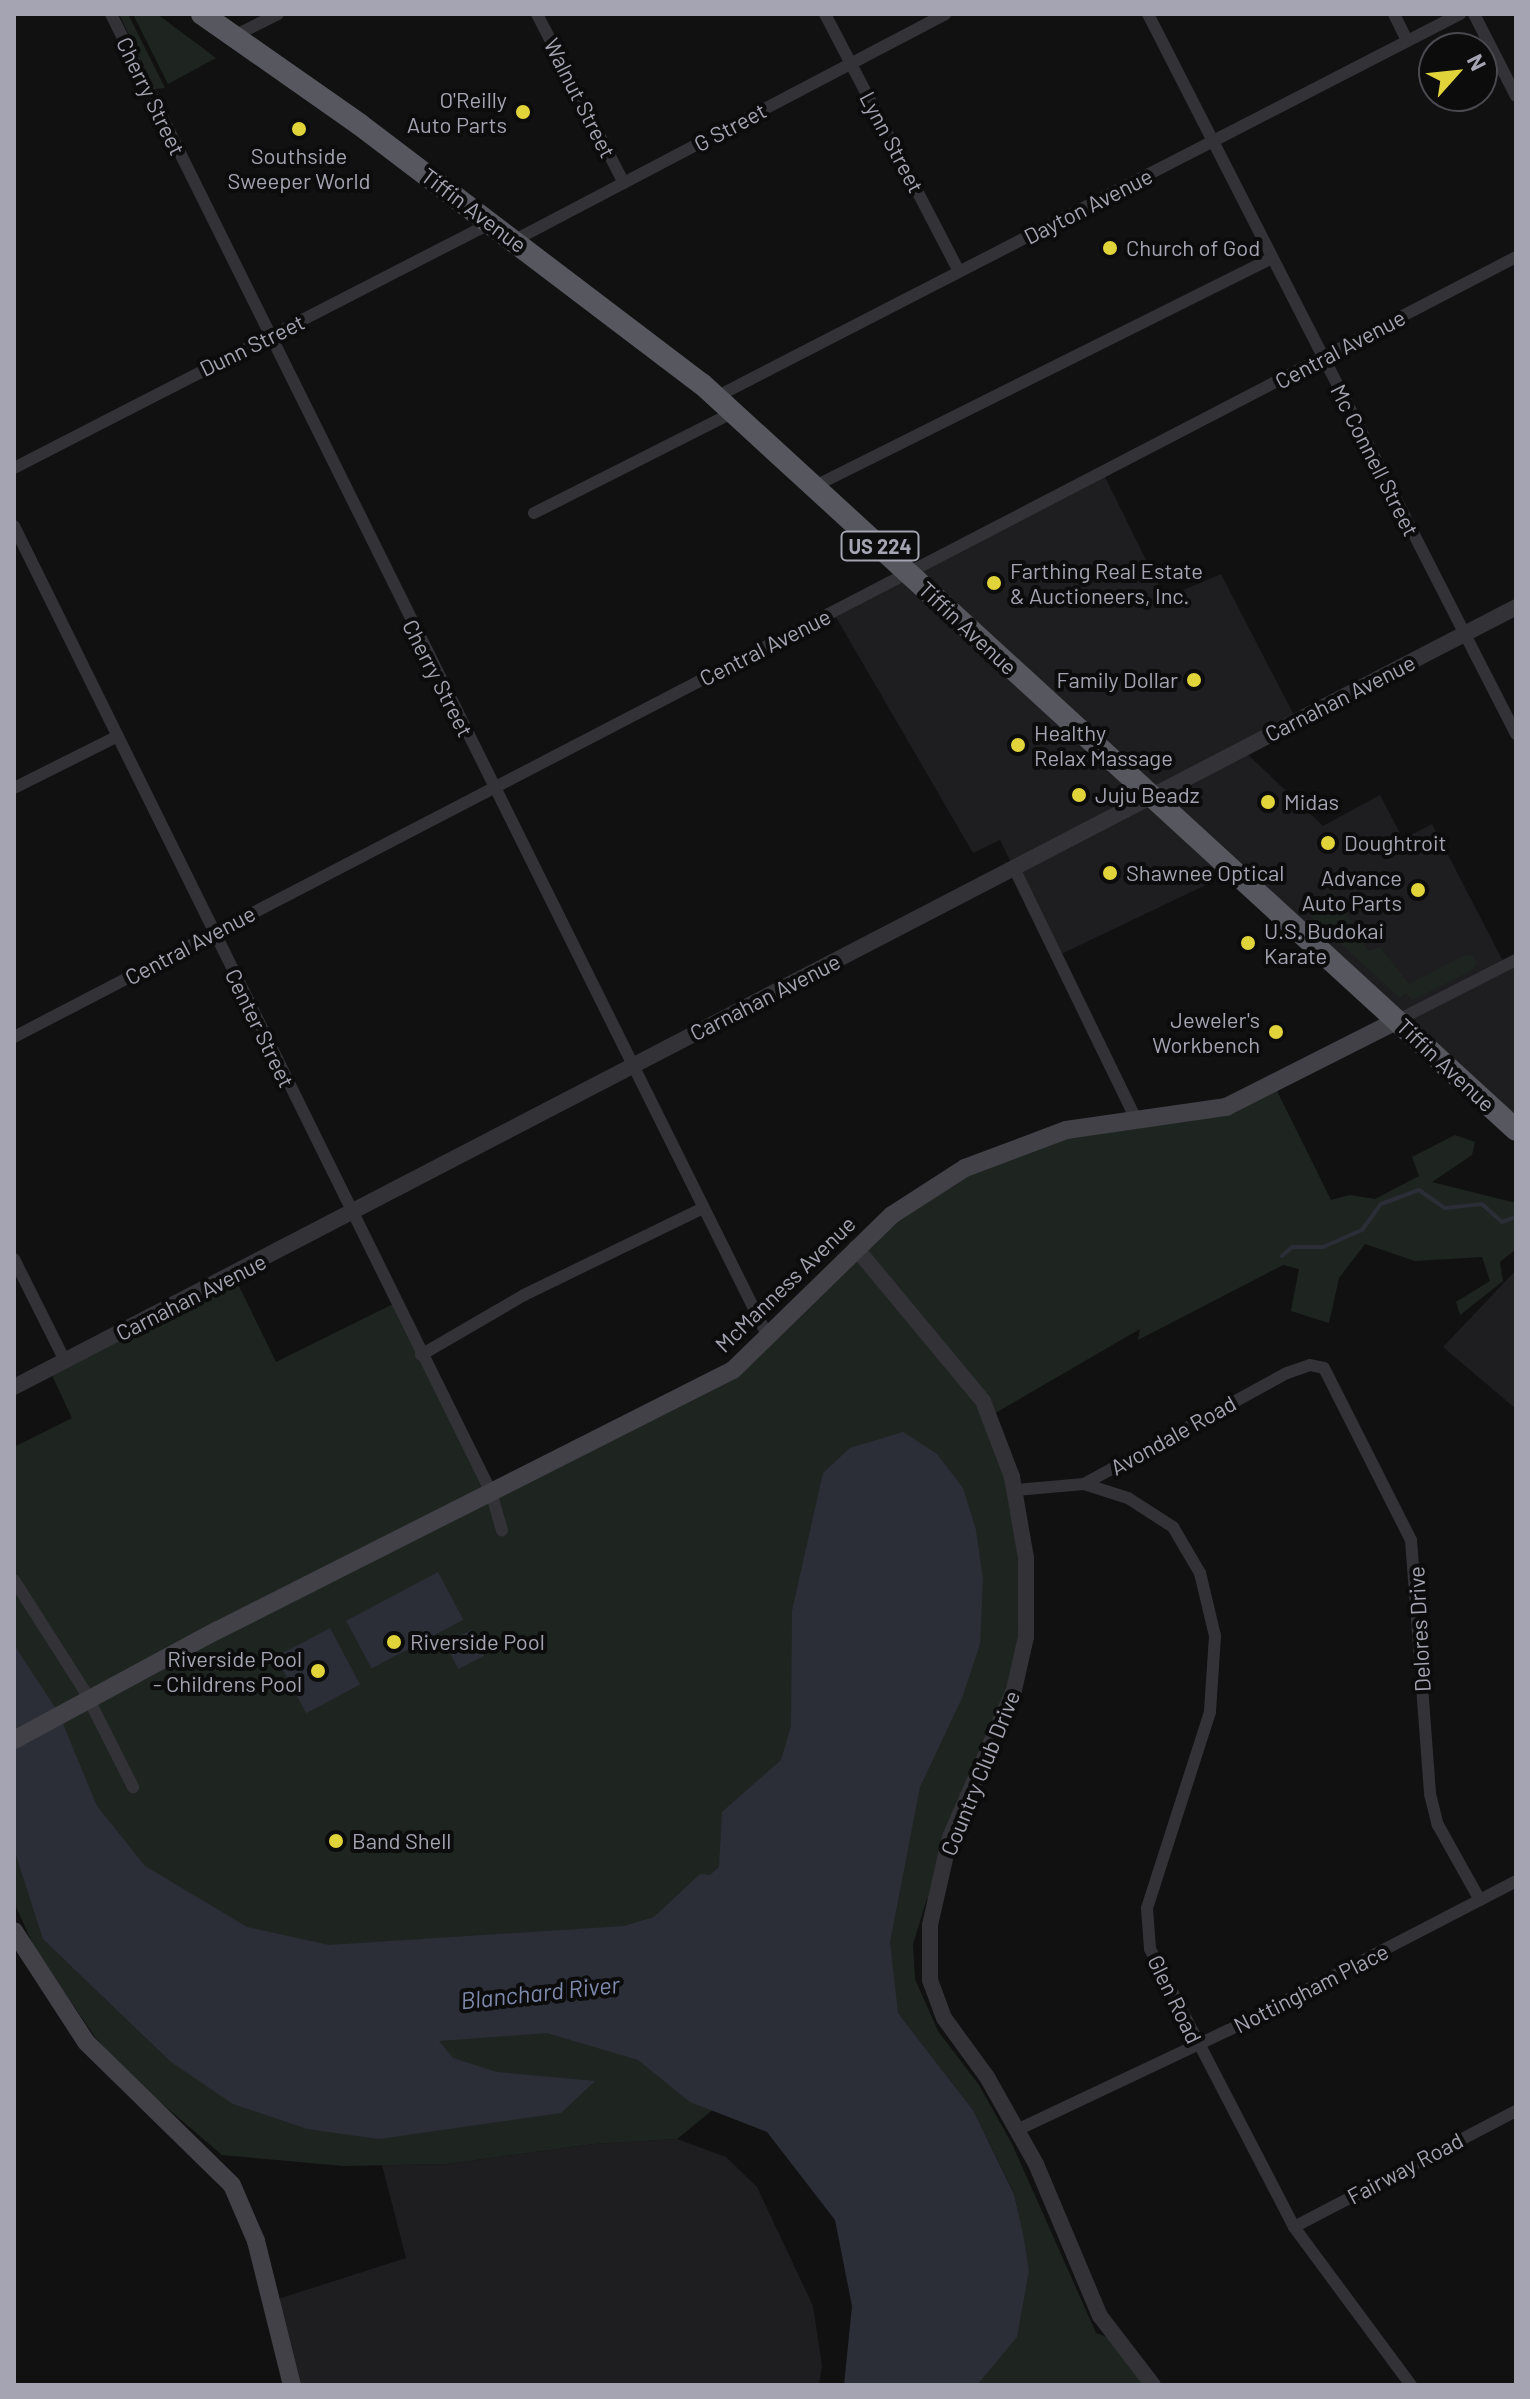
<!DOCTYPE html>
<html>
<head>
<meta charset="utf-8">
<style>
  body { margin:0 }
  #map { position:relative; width:1530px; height:2399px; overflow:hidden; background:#111112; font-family:Barlow,sans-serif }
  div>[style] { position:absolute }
  .built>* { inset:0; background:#1e1d1f }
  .green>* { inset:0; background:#1e2520 }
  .water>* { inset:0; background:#2b2e37; transform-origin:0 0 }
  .stream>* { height:4px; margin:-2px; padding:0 2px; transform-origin:2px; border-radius:2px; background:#2b2e37 }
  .minor>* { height:12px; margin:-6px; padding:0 6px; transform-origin:6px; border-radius:6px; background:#333237 }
  .tertiary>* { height:16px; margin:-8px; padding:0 8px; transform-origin:8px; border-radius:8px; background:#333237 }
  .secondary>* { height:18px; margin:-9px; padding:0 9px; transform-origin:9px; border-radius:9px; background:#414147 }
  .trunk>* { height:22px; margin:-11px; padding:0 11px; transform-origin:11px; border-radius:11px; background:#57575f }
  .dots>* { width:22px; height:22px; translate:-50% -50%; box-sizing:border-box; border:4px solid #0c0c0d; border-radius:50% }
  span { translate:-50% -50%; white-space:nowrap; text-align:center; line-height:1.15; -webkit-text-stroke:8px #0c0c0d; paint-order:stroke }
  .shield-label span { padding:2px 6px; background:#0c0c0d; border:2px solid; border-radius:6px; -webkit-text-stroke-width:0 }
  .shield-label { font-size:20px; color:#a4a4b2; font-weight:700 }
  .street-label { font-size:22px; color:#a4a4b2 }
  .poi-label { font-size:22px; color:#a4a4b2 }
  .right { translate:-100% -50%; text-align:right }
  .left { translate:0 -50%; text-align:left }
  .water-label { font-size:24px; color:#7d89ab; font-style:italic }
  .frame { position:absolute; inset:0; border:16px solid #a4a4b2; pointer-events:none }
  .north { position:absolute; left:1418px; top:32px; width:80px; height:80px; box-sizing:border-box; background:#0c0c0d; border:2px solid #49494f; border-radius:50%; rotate:63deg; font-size:22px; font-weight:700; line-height:32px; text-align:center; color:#a4a4b2 }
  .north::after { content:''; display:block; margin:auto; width:28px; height:36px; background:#e1d43a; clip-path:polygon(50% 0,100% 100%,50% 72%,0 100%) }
</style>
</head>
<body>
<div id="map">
  <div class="built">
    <i style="clip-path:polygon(1103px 473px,1165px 598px,1221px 574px,1297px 721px,1243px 750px,1323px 826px,1380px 795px,1403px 839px,1432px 824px,1505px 965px,1516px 960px,1516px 1132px,1233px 872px,1057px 956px,1000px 840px,973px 853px,833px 612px)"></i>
    <i style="clip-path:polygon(1516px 1270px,1516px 1409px,1443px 1347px)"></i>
    <i style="clip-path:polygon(677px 2139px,726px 2157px,757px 2187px,813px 2306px,822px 2366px,819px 2385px,292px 2385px,272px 2301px,406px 2258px,382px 2165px,447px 2164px,593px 2144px)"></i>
  </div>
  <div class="green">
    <i style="clip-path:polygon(119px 14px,128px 14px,165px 88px,155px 89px)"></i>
    <i style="clip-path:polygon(133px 14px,157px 14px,216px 58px,168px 84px)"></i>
    <i style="clip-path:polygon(1333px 891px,1368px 951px,1380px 947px,1409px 984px,1463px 956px,1471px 954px,1477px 963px,1471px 971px,1413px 1000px,1406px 993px,1400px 998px,1310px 916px,1313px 900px)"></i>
    <i style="clip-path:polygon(1274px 1085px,1331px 1200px,1350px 1195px,1375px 1199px,1419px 1176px,1412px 1157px,1455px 1135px,1475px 1142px,1472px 1155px,1432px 1182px,1516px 1203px,1516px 1249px,1500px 1262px,1503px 1281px,1460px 1315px,1456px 1302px,1490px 1281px,1482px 1257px,1415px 1261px,1365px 1244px,1339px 1278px,1329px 1323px,1291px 1311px,1299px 1269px,1283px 1265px,1138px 1340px,1140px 1329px,992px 1415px,1012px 1477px,1026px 1637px,936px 1897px,927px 1899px,913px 1944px,915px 1979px,938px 2031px,979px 2085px,1012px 2144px,1096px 2333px,1117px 2341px,1153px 2385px,907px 2385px,1029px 2270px,1014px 2193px,973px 2110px,898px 2013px,791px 2046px,677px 2139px,593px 2144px,447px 2164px,344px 2166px,222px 2155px,131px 2077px,95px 2037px,34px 1947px,14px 1902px,14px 1447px,72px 1418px,49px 1369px,234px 1276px,276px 1362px,395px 1303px,491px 1492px,733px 1370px,856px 1248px,1015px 1147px,1206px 1113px)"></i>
  </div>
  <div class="water">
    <i style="clip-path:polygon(903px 1432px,937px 1454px,963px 1488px,976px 1530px,983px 1580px,980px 1644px,962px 1698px,920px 1787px,890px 1942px,898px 2013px,973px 2110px,1014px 2194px,1023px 2234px,1029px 2270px,1017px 2337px,977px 2385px,844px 2385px,852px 2306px,835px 2220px,767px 2132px,690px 2102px,638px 2060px,547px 2033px,439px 2041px,453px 2058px,497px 2072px,595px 2081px,561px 2113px,379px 2139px,307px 2129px,233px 2104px,171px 2062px,43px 1939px,14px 1849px,14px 1645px,58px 1712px,97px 1806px,145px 1866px,247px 1927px,329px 1945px,624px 1926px,654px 1917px,700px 1874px,710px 1875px,719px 1867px,722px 1812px,781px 1760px,791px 1726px,792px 1611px,823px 1473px,850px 1448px)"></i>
    <i style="left:438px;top:1572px;width:54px;height:104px;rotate:62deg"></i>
    <i style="left:330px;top:1628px;width:64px;height:61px;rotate:62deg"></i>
    <i style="left:471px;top:1630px;width:29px;height:29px;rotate:63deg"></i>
  </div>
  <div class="stream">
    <i style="left:1282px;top:1256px;width:13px;rotate:-42deg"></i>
    <i style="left:1292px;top:1247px;width:31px"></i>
    <i style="left:1323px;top:1247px;width:43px;rotate:-23.6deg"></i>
    <i style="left:1362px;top:1230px;width:32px;rotate:-54deg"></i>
    <i style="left:1381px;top:1204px;width:40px;rotate:-20.2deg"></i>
    <i style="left:1419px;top:1190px;width:32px;rotate:35deg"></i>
    <i style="left:1445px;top:1208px;width:37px;rotate:-6deg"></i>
    <i style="left:1482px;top:1204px;width:27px;rotate:42deg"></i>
    <i style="left:1502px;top:1222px;width:15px;rotate:-20deg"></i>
  </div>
  <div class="minor">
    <i style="left:111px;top:14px;width:1479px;rotate:63.59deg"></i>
    <i style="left:537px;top:14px;width:190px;rotate:62.8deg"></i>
    <i style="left:825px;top:14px;width:290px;rotate:62.5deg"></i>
    <i style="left:1148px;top:14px;width:809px;rotate:62.93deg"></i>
    <i style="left:1394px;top:14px;width:30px;rotate:64deg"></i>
    <i style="left:1474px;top:14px;width:92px;rotate:62.9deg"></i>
    <i style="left:234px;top:36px;width:49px;rotate:-26.6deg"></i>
    <i style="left:515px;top:240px;width:486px;rotate:-27.7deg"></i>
    <i style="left:716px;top:397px;width:837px;rotate:-27.24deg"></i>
    <i style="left:14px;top:468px;width:536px;rotate:-27.19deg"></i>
    <i style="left:815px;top:486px;width:511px;rotate:-26.51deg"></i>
    <i style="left:534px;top:513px;width:224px;rotate:-26.8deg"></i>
    <i style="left:14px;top:526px;width:1077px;rotate:63.72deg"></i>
    <i style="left:491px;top:1492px;width:40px;rotate:74deg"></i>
    <i style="left:14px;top:788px;width:116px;rotate:-26.6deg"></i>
    <i style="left:1014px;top:868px;width:279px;rotate:64.1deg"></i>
    <i style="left:1398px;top:1020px;width:132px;rotate:-27deg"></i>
    <i style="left:14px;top:1037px;width:1692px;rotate:-27.44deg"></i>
    <i style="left:14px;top:1259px;width:114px;rotate:63.4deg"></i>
    <i style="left:421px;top:1355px;width:119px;rotate:-30.2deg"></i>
    <i style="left:524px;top:1295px;width:199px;rotate:-25.9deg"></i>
    <i style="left:1084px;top:1484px;width:46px;rotate:17.7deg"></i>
    <i style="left:1128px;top:1498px;width:54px;rotate:32.8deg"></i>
    <i style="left:1173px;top:1527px;width:53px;rotate:59.6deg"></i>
    <i style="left:1200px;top:1573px;width:65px;rotate:76.6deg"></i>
    <i style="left:1215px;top:1636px;width:76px;rotate:93.8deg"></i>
    <i style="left:1210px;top:1712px;width:206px;rotate:107.8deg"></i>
    <i style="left:1147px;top:1908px;width:41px;rotate:85.8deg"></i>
    <i style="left:1150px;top:1949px;width:313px;rotate:62.6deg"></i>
    <i style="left:1294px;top:2227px;width:197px;rotate:53.5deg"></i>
    <i style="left:1016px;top:1490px;width:68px;rotate:-5deg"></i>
    <i style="left:1084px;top:1484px;width:231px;rotate:-28.7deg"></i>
    <i style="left:1287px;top:1373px;width:24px;rotate:-19deg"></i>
    <i style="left:1310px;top:1365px;width:14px;rotate:12deg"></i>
    <i style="left:1324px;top:1368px;width:193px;rotate:63.2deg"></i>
    <i style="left:1411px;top:1540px;width:255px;rotate:85.7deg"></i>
    <i style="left:1430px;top:1794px;width:32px;rotate:76deg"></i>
    <i style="left:1438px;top:1825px;width:86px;rotate:60.8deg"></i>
    <i style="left:14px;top:1580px;width:130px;rotate:57.5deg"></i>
    <i style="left:84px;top:1690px;width:109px;rotate:63.2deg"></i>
    <i style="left:1017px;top:2130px;width:234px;rotate:-25.3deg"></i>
    <i style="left:1229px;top:2030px;width:323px;rotate:-27.4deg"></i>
    <i style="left:1294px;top:2227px;width:250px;rotate:-27.6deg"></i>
  </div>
  <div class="tertiary">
    <i style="left:856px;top:1248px;width:199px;rotate:50.3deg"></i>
    <i style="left:983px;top:1401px;width:81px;rotate:69.1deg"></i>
    <i style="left:1012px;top:1477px;width:82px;rotate:80.2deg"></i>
    <i style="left:1026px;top:1558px;width:79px;rotate:90deg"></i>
    <i style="left:1026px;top:1637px;width:54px;rotate:102.8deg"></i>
    <i style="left:1014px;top:1690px;width:160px;rotate:113.5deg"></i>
    <i style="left:950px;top:1837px;width:90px;rotate:102.8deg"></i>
    <i style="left:930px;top:1925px;width:55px;rotate:90deg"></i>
    <i style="left:930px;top:1980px;width:40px;rotate:69.8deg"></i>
    <i style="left:944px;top:2018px;width:73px;rotate:53.9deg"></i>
    <i style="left:987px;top:2077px;width:100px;rotate:60.6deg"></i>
    <i style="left:1036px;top:2164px;width:165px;rotate:67.2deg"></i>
    <i style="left:1100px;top:2316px;width:87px;rotate:52.5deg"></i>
    <i style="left:14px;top:1387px;width:1692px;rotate:-27.44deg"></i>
  </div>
  <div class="secondary">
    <i style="left:14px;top:1740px;width:230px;rotate:-28.4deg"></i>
    <i style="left:216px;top:1631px;width:579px;rotate:-26.79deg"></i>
    <i style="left:733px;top:1370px;width:222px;rotate:-44.3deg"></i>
    <i style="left:892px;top:1215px;width:87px;rotate:-32.8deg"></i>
    <i style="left:965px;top:1168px;width:108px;rotate:-20.6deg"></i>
    <i style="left:1066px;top:1130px;width:162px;rotate:-8.2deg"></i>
    <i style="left:1226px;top:1107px;width:193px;rotate:-26.8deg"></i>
    <i style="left:14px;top:1931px;width:132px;rotate:57deg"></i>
    <i style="left:86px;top:2042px;width:204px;rotate:44.4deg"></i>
    <i style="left:232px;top:2185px;width:61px;rotate:66.8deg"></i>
    <i style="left:256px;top:2241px;width:148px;rotate:76deg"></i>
  </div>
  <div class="trunk">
    <i style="left:202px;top:14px;width:192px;rotate:35deg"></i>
    <i style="left:359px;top:124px;width:430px;rotate:37.2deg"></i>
    <i style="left:702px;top:384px;width:1104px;rotate:42.5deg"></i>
  </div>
  <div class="dots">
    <i style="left:523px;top:112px;background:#e1d43a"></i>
    <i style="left:299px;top:129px;background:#e1d43a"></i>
    <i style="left:1110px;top:248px;background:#e1d43a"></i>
    <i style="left:994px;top:583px;background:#e1d43a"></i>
    <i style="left:1194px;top:680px;background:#e1d43a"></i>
    <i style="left:1018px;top:745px;background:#e1d43a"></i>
    <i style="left:1079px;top:795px;background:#e1d43a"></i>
    <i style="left:1268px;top:802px;background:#e1d43a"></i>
    <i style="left:1328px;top:843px;background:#e1d43a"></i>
    <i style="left:1110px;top:873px;background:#e1d43a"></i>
    <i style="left:1418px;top:890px;background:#e1d43a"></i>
    <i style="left:1248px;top:943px;background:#e1d43a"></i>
    <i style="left:1276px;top:1032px;background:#e1d43a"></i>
    <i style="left:394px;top:1642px;background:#e1d43a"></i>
    <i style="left:318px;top:1671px;background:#e1d43a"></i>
    <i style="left:336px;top:1841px;background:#e1d43a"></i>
  </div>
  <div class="shield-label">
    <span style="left:880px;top:546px">US 224</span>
  </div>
  <div class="street-label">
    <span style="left:151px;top:96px;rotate:64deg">Cherry Street</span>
    <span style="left:580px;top:98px;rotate:63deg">Walnut Street</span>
    <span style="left:730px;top:127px;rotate:-28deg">G Street</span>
    <span style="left:892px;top:142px;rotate:62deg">Lynn Street</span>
    <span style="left:1088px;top:206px;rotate:-27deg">Dayton Avenue</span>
    <span style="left:474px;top:210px;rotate:37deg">Tiffin Avenue</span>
    <span style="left:252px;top:345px;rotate:-26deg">Dunn Street</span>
    <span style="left:1340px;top:349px;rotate:-28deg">Central Avenue</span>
    <span style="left:1375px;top:460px;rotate:63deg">Mc Connell Street</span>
    <span style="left:968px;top:628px;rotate:43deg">Tiffin Avenue</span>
    <span style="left:765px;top:647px;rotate:-27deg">Central Avenue</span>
    <span style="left:438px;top:678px;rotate:63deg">Cherry Street</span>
    <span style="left:1340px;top:698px;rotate:-27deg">Carnahan Avenue</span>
    <span style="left:190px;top:945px;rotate:-28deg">Central Avenue</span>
    <span style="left:765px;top:997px;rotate:-27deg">Carnahan Avenue</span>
    <span style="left:260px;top:1028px;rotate:64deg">Center Street</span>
    <span style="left:1446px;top:1065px;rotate:43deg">Tiffin Avenue</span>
    <span style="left:785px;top:1284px;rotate:-44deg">McManness Avenue</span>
    <span style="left:191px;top:1297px;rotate:-27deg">Carnahan Avenue</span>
    <span style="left:1173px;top:1435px;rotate:-29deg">Avondale Road</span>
    <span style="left:1419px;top:1629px;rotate:-93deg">Delores Drive</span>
    <span style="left:980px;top:1773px;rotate:-68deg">Country Club Drive</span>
    <span style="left:1311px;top:1988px;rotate:-27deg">Nottingham Place</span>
    <span style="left:1175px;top:1999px;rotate:64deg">Glen Road</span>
    <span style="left:1405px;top:2168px;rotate:-28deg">Fairway Road</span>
  </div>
  <div class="poi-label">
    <span class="right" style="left:507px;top:112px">O'Reilly<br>Auto Parts</span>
    <span style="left:299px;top:168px">Southside<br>Sweeper World</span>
    <span class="left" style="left:1126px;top:248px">Church of God</span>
    <span class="left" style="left:1010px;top:583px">Farthing Real Estate<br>&amp; Auctioneers, Inc.</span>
    <span class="right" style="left:1178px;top:680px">Family Dollar</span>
    <span class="left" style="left:1034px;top:745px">Healthy<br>Relax Massage</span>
    <span class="left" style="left:1095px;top:795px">Juju Beadz</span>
    <span class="left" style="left:1284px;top:802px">Midas</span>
    <span class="left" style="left:1344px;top:843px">Doughtroit</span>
    <span class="left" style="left:1126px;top:873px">Shawnee Optical</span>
    <span class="right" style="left:1402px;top:890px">Advance<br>Auto Parts</span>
    <span class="left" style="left:1264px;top:943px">U.S. Budokai<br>Karate</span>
    <span class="right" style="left:1260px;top:1032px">Jeweler's<br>Workbench</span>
    <span class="left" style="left:410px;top:1642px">Riverside Pool</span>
    <span class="right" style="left:302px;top:1671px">Riverside Pool<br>- Childrens Pool</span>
    <span class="left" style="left:352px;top:1841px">Band Shell</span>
  </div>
  <div class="water-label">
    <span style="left:540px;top:1992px;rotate:-6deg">Blanchard River</span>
  </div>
  <div class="frame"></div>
  <div class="north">N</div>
</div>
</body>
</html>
